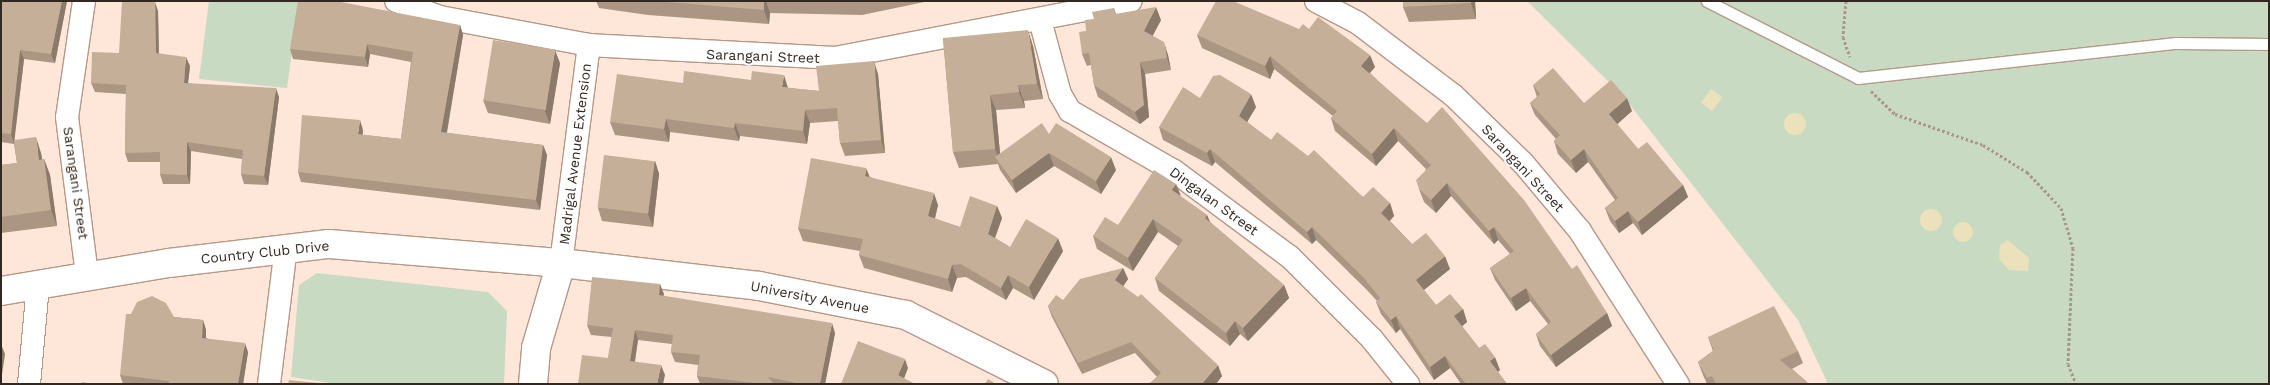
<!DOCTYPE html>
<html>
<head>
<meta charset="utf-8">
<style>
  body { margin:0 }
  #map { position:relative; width:2270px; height:385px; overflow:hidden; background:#fee6d8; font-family:"Work Sans",sans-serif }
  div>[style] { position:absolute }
  .green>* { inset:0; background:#c8dac2 }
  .sand>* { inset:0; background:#ebe2bc; transform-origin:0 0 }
  .round { border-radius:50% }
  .path>* { height:3px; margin-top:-1.5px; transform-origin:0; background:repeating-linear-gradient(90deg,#a8968b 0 2.5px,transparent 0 5px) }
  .roads { filter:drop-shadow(1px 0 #b59888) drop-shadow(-1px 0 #b59888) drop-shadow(0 1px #b59888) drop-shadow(0 -1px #b59888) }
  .lane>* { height:11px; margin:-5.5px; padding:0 5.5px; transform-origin:5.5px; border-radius:5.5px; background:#fff }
  .street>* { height:22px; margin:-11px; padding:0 11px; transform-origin:11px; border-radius:11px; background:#fff }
  .secondary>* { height:28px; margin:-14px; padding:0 14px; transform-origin:14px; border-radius:14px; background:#fff }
  .wall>* { inset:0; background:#aa9683 }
  .shaded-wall>* { inset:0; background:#8b7a6a }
  .building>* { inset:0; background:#c6af98; transform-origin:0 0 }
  span { translate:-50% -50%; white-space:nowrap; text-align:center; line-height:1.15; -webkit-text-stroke:4.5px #fff; paint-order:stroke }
  .street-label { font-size:14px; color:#332821 }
  .frame { position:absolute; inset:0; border:2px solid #332821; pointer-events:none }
</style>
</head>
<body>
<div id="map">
  <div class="green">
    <i style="clip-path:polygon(209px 1px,299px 1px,287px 88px,199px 79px)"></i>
    <i style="clip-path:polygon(1527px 1px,2269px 1px,2269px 384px,1828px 384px,1798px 320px,1623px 96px)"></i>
    <i style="clip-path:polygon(317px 273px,488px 292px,507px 311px,504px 384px,337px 384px,291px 377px,299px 285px)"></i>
  </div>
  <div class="sand">
    <i style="left:1711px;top:89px;width:14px;height:17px;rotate:36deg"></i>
    <i class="round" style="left:1784px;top:113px;width:22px;height:22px"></i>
    <i class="round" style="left:1920px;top:209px;width:22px;height:22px"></i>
    <i class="round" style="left:1953px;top:222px;width:20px;height:20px"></i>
    <i style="clip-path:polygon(2008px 240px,2029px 258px,2028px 271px,2009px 270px,1999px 259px,2000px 245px)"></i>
  </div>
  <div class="path">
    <i style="left:1846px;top:1px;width:36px;rotate:95deg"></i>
    <i style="left:1843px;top:37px;width:21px;rotate:71deg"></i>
    <i style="left:1871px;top:91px;width:33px;rotate:44deg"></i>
    <i style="left:1895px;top:114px;width:93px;rotate:19.4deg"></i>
    <i style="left:1983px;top:145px;width:52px;rotate:31.5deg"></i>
    <i style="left:2027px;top:172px;width:50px;rotate:46.6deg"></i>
    <i style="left:2061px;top:208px;width:42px;rotate:73.3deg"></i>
    <i style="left:2073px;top:248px;width:116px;rotate:92.5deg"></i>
    <i style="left:2068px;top:364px;width:22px;rotate:68deg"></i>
  </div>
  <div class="roads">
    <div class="lane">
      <i style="left:1707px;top:1px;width:169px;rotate:27deg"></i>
      <i style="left:1858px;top:78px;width:320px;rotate:-6.3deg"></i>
      <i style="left:2176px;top:43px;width:93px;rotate:0.6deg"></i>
    </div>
    <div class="street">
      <i style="left:84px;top:1px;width:117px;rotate:98.3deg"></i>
      <i style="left:67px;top:117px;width:159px;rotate:82.8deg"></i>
      <i style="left:396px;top:1px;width:47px;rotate:20deg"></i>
      <i style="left:440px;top:17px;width:152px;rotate:10.6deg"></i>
      <i style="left:589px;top:45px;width:246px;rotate:3deg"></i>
      <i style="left:835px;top:58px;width:301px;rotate:-10.9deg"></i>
      <i style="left:1316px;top:1px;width:47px;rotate:27.6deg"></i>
      <i style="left:1358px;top:23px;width:119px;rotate:37.2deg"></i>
      <i style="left:1453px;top:95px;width:98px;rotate:44.2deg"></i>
      <i style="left:1523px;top:163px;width:89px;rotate:50deg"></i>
      <i style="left:1580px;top:231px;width:182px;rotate:57.4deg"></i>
      <i style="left:1040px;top:20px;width:77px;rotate:74.9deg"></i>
      <i style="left:1060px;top:94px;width:20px;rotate:60deg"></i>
      <i style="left:1070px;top:111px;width:120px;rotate:30deg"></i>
      <i style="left:1174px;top:171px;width:144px;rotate:36.6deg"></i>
      <i style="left:1290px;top:257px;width:116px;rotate:45deg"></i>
      <i style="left:1372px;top:339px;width:58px;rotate:51.3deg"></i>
      <i style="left:561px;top:263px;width:220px;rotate:-82.7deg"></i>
      <i style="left:29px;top:384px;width:99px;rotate:-84.8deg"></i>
      <i style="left:269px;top:384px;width:137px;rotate:-82.9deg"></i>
    </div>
    <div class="secondary">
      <i style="left:1px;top:291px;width:170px;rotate:-9.5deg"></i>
      <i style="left:169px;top:263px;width:161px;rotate:-6.8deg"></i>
      <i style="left:329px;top:244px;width:233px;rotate:4.7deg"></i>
      <i style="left:561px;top:263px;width:199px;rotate:6.6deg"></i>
      <i style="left:759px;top:286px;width:150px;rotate:11.2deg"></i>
      <i style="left:906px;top:315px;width:154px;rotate:26.6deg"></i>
      <i style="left:533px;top:384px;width:36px;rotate:-85deg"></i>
      <i style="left:536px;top:348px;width:89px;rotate:-73.6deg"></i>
    </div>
  </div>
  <div class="wall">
    <i style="clip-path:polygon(1px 1px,67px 1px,55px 63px,24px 59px,14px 140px,41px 153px,42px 160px,44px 159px,50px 175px,57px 226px,1px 233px,1px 165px,17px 163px,14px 144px,1px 142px)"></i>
    <i style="clip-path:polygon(596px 1px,929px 1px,862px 15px,770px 13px,769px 24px,648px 15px,599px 8px)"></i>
    <i style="clip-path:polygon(1403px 1px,1475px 1px,1476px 19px,1409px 22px,1403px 7px)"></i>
    <i style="clip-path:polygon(1114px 8px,1116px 14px,1161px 20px,1152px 36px,1168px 55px,1171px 70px,1145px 74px,1149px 117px,1140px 124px,1098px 97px,1094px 85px,1091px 65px,1087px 66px,1082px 54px,1094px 19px)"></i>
    <i style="clip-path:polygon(158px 11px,159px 54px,190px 66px,188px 83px,279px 97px,268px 185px,244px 184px,241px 174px,242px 159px,191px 151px,190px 184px,163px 184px,160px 174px,160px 162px,128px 162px,125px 153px,126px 94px,95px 92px,91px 83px)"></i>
    <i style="clip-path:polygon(460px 25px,463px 35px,447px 133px,543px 145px,547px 155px,540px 210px,301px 182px,298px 172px,363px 130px,363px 135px,401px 139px,411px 62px,370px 54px,368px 67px,293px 59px,290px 49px)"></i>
    <i style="clip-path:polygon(1299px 29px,1309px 29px,1375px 67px,1370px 73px,1572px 269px,1607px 313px,1612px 326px,1556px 367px,1540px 346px,1536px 334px,1548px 324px,1530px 301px,1516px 311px,1495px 280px,1490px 268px,1510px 254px,1498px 240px,1494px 244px,1451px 196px,1436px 213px,1424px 202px,1419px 189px,1426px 169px,1398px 141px,1376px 166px,1335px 131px,1331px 118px,1333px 116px,1274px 69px,1270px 79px,1202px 48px,1197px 35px)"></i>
    <i style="clip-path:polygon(943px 38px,1033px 46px,1043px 99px,1024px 101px,1025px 108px,996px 110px,1000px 154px,1049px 134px,1116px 170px,1101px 194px,1054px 166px,1016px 193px,1000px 170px,998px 164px,959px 168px,953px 152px)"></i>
    <i style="clip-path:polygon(560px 63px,550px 124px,488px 113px,483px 100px)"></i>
    <i style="clip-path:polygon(878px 74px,885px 153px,845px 156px,840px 143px,838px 121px,810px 123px,807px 144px,740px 136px,739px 141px,670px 132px,669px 142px,615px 135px,610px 122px,683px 83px,788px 88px,819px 91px)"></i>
    <i style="clip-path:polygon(1533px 85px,1584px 103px,1632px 111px,1617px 124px,1638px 149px,1683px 185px,1688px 197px,1642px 235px,1633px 223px,1619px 233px,1610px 221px,1605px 208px,1615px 200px,1588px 162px,1576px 173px,1558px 154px,1554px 141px,1556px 139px,1535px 115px,1530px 103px,1537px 97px)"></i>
    <i style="clip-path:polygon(1200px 98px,1256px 107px,1247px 122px,1271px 140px,1308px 156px,1363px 197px,1390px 203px,1394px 216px,1390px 221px,1412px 244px,1450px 269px,1424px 290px,1436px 305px,1463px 309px,1467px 322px,1462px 326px,1479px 348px,1500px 370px,1498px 372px,1507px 384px,1461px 384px,1450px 368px,1434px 380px,1400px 329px,1396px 333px,1381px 314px,1376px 302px,1377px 301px,1367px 290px,1316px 240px,1312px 244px,1215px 162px,1212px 166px,1163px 140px,1159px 127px)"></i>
    <i style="clip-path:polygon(655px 161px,659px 174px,653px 227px,602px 221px,598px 208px)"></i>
    <i style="clip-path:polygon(870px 177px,938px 205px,935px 219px,960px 227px,997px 206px,1002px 218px,995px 238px,1010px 247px,1063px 251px,1034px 300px,1013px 288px,1006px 300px,966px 277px,957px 278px,952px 292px,864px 268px,859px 255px,860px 251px,803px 241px,798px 228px)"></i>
    <i style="clip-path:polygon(1176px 184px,1180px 196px,1207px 215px,1210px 222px,1284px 285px,1289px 298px,1248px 341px,1240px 334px,1230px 346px,1159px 291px,1155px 278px,1178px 246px,1158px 232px,1133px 271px,1097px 249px,1093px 236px,1118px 225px)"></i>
    <i style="clip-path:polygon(1123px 268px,1128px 279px,1123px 286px,1222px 376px,1216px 384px,1149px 384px,1157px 377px,1135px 353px,1082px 374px,1052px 317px,1048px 306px,1063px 300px)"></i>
    <i style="clip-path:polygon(660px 284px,663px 296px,835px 333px,825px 384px,700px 384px,697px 376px,698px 365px,675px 362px,671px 352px,672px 344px,638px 340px,635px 362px,665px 375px,608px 358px,612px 337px,591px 335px,587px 325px)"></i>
    <i style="clip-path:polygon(174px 317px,203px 320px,206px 330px,206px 338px,248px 352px,243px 384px,123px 384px,120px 375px)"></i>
    <i style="clip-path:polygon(1708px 337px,1798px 351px,1803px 363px,1792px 369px,1807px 382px,1808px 384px,1707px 384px,1703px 375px,1698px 362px,1713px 351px)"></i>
  </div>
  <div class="shaded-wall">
    <i style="clip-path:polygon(62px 1px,67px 1px,55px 63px,51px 54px)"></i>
    <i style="clip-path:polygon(764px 1px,766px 1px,770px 13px,769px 24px,764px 10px)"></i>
    <i style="clip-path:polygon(1471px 1px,1475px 1px,1476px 19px,1471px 3px)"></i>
    <i style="clip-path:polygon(155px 2px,158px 11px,159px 63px,156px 53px)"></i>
    <i style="clip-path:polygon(1156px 7px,1161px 20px,1149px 43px,1144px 31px)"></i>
    <i style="clip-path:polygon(460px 25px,463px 35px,445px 142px,441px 132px)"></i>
    <i style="clip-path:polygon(1028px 30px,1033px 46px,1043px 99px,1037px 84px)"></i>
    <i style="clip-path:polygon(1164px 42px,1168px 55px,1171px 70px,1167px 58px)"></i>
    <i style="clip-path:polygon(367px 44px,370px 54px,368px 67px,365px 57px)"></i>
    <i style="clip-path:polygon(20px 50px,24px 59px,14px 144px,11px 134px)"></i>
    <i style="clip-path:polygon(555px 50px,560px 63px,550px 124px,545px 111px)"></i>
    <i style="clip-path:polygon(1370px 55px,1375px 67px,1365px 78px,1361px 66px)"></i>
    <i style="clip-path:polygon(1270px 56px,1274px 69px,1270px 79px,1265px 66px)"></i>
    <i style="clip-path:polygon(186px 57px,190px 66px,187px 92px,184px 83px)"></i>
    <i style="clip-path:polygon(874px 61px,878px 74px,885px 153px,881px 140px)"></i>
    <i style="clip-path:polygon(1140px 62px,1145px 74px,1149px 117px,1140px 124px,1135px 112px)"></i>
    <i style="clip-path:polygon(784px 75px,788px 88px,782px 87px)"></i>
    <i style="clip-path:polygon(1018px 85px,1024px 101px,1025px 108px,1019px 92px)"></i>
    <i style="clip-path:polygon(276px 88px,279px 97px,268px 185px,264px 176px)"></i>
    <i style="clip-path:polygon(1251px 94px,1256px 107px,1243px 129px,1239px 116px)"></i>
    <i style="clip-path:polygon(990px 95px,996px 110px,1001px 164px,995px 149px)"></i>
    <i style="clip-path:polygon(1627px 98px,1632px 111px,1614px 127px,1609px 114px)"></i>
    <i style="clip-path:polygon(805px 110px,810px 123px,807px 144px,803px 131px)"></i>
    <i style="clip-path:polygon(666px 119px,670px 132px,669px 142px,664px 129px)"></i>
    <i style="clip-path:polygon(360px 120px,363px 130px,361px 144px,358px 134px)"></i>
    <i style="clip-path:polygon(735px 123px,740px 136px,739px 141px,734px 128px)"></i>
    <i style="clip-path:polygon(1394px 128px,1398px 141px,1376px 166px,1372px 154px)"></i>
    <i style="clip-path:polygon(36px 137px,41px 153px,45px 175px,39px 160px)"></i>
    <i style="clip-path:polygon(187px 142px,191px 151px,190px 184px,187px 175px)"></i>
    <i style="clip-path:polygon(543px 145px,547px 155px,540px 210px,536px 200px)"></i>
    <i style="clip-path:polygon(1210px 149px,1215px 162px,1212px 166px,1207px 153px)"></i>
    <i style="clip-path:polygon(1584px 149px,1588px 162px,1576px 173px,1571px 160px)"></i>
    <i style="clip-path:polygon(1049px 153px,1054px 166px,1016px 193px,1012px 180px)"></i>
    <i style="clip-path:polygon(1111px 157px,1116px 170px,1101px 194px,1096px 181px)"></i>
    <i style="clip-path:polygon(44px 159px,50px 175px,57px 226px,51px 210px)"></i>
    <i style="clip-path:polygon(655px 161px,659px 174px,653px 227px,648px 214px)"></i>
    <i style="clip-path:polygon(866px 168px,871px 180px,865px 176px)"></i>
    <i style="clip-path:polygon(1447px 183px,1451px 196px,1436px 213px,1431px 200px)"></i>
    <i style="clip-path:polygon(1176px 184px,1181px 196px,1172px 190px)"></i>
    <i style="clip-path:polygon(1683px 185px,1688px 197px,1642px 235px,1638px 222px)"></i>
    <i style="clip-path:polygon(934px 193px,938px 205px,932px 229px,928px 216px)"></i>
    <i style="clip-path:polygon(1390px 203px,1394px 216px,1385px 225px,1381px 213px)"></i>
    <i style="clip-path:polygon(997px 206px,1002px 218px,992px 246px,988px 234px)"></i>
    <i style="clip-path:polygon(1628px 211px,1633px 223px,1619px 233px,1615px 221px)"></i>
    <i style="clip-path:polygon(1207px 215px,1212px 227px,1205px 218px)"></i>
    <i style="clip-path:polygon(1153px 219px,1158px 232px,1133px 271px,1128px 258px)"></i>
    <i style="clip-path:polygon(1312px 227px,1316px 240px,1312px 244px,1307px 232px)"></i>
    <i style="clip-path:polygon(1494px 227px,1498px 240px,1494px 244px,1489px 231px)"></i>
    <i style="clip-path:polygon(1058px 238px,1063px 251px,1034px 300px,1029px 287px)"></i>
    <i style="clip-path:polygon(1445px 256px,1450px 269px,1420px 293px,1416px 280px)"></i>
    <i style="clip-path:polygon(952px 265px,957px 278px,952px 292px,948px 279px)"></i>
    <i style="clip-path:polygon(1123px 268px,1128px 279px,1120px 291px,1115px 280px)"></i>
    <i style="clip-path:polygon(1008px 275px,1013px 288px,1006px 300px,1001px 288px)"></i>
    <i style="clip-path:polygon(660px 284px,664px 294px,662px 305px,659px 295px)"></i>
    <i style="clip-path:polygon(1284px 285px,1289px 298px,1248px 341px,1243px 328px)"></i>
    <i style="clip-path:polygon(1526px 288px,1530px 301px,1516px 311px,1511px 298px)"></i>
    <i style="clip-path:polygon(1463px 309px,1467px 322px,1459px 329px,1454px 316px)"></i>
    <i style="clip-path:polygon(1607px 313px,1612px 326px,1556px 367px,1551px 355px)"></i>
    <i style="clip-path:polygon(1396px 316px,1400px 329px,1396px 333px,1391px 320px)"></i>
    <i style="clip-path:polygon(203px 320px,206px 330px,206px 347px,202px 338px)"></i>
    <i style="clip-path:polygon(1235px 321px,1240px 334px,1230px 346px,1226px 333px)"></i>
    <i style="clip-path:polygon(832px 323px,835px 333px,825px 384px,820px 384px)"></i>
    <i style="clip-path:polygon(635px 330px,638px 340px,633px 371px,630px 361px)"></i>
    <i style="clip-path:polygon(245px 343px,248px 352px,243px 384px,238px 384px)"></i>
    <i style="clip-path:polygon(1px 344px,5px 354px,1px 381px)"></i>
    <i style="clip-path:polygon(1445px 356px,1450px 368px,1434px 380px,1430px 367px)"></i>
    <i style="clip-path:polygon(1495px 357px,1500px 370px,1494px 374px,1490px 361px)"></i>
    <i style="clip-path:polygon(905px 359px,908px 368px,902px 384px,898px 375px)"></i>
    <i style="clip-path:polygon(661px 365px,665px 375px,663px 384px,657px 384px)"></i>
    <i style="clip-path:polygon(1218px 365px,1222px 376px,1216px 384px,1202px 384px)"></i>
  </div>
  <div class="building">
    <i style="clip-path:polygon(1px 1px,62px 1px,51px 54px,20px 50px,11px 134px,1px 133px)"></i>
    <i style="clip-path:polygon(122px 1px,155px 2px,156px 53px,186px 57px,184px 83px,276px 88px,264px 176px,241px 174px,243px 150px,187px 142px,187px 175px,160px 174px,160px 152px,125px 153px,126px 85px,91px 83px,92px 52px,119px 53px)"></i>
    <i style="clip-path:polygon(298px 1px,336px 1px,460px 25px,441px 132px,543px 145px,536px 200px,298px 172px,302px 115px,360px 120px,358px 134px,401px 139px,413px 52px,367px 44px,365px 57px,290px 49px)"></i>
    <i style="clip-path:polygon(655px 1px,764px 1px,764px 10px)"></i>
    <i style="clip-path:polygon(1216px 1px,1233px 1px,1299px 29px,1303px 24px,1309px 29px,1318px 17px,1370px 55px,1361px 66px,1427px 123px,1442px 107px,1524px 200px,1572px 269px,1577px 265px,1607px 313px,1551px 355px,1536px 334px,1551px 322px,1526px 288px,1511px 298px,1490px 268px,1514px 251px,1494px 227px,1489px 231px,1447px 183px,1431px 200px,1419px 189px,1416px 180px,1431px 165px,1394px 128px,1372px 154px,1331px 118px,1337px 111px,1270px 56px,1265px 66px,1197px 35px)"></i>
    <i style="clip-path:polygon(1403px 1px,1471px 1px,1471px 3px,1403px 7px)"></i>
    <i style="clip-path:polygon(1156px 7px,1144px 31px,1164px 42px,1167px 58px,1140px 62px,1144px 105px,1135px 112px,1094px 85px,1089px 53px,1082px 54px,1079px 32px,1086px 31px,1085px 20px,1094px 19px,1092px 12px,1114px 8px,1115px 14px)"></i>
    <i style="clip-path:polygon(1028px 30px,1037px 84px,1018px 85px,1019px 92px,990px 95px,995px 149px,953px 152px,943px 38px)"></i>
    <i style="left:493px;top:40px;width:63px;height:61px;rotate:9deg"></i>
    <i style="clip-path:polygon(874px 61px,881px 140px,840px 143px,837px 108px,805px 110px,803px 131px,735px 123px,734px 128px,666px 119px,664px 129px,610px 122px,617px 74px,683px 83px,684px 71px,751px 80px,752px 71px,784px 75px,782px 87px,819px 91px,816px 66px)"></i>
    <i style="clip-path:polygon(1553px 68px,1584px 103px,1611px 80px,1627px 98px,1609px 114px,1638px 149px,1647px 142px,1683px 185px,1638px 222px,1628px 211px,1615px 221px,1605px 208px,1618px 198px,1584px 149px,1571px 160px,1554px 141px,1560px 135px,1530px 103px,1540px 94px,1533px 85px)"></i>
    <i style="clip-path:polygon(1220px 75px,1251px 94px,1239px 116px,1271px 140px,1277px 132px,1308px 156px,1314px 150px,1363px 197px,1373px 187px,1390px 203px,1381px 213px,1412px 244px,1426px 233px,1445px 256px,1416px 280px,1436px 305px,1450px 294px,1463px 309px,1454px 316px,1479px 348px,1485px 344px,1495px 357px,1490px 361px,1507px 384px,1466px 384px,1445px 356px,1430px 367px,1396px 316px,1391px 320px,1376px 302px,1380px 298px,1363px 277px,1312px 227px,1307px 232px,1210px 149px,1207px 153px,1159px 127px,1183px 87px,1200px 98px,1213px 76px)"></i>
    <i style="clip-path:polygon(1042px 123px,1049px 134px,1056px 123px,1111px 157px,1096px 181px,1049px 153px,1012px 180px,995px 157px)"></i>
    <i style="clip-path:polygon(36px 137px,39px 160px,44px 159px,51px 210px,1px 217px,1px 165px,17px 163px,14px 140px)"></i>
    <i style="left:604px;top:155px;width:51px;height:53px;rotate:7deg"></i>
    <i style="clip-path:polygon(811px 158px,866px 168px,865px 176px,934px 193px,928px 216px,960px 227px,970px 196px,997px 206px,988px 234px,1010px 247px,1026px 219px,1058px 238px,1029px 287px,1008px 275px,1001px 288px,961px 264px,952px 265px,948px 279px,859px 255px,863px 239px,798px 228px)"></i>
    <i style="clip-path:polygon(1154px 170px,1176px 184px,1172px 190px,1207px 215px,1205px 218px,1284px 285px,1243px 328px,1235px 321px,1226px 333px,1155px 278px,1183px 240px,1153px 219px,1128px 258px,1093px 236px,1105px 217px,1118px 225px)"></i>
    <i style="clip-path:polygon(1123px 268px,1115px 280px,1138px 297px,1141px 294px,1218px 365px,1202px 384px,1149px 384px,1161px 373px,1131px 342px,1078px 363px,1048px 306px,1056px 295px,1063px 300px,1080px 279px)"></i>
    <i style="clip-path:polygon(592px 277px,660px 284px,659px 295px,832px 323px,820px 384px,801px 384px,768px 377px,774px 384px,762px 384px,697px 376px,700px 355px,671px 352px,673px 335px,635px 330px,630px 361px,661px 365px,657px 384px,578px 384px,582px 355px,608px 358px,613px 328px,587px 325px)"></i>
    <i style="clip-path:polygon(152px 296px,166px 303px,174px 317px,203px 320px,202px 338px,245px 343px,238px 384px,168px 384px,169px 381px,120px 375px,126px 314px,131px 314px,137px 302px)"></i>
    <i style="clip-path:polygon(1774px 306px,1798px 351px,1780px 360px,1807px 382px,1806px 384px,1716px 384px,1712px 376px,1707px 378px,1698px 362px,1714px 350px,1708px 337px)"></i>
    <i style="clip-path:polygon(858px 341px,905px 359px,898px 375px,915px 384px,841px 384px)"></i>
    <i style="clip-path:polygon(988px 379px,996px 384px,985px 384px)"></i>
    <i style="clip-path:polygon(289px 380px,327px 384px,288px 384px)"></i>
    <i style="clip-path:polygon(82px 382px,92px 384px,82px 384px)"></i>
  </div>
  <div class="street-label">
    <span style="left:763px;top:56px;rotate:2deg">Sarangani Street</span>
    <span style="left:575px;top:154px;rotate:-83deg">Madrigal Avenue Extension</span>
    <span style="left:1523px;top:168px;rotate:47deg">Sarangani Street</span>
    <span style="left:76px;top:183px;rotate:82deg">Sarangani Street</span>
    <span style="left:1214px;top:201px;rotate:36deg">Dingalan Street</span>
    <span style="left:265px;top:252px;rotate:-6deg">Country Club Drive</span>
    <span style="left:810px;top:297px;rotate:11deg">University Avenue</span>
  </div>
  <div class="frame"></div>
</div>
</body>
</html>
